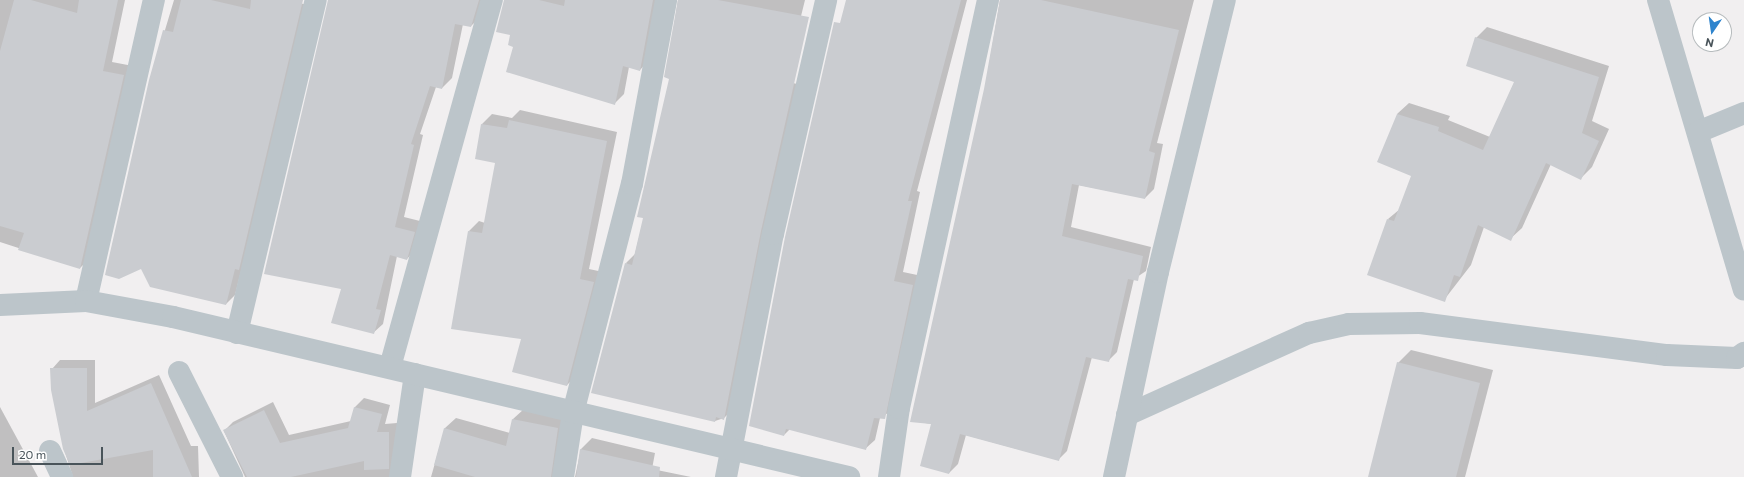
<!DOCTYPE html>
<html>
<head>
<meta charset="utf-8">
<style>
  body { margin:0 }
  #map { position:relative; width:1744px; height:477px; overflow:hidden; background:#f1eff0; font-family:Commissioner,sans-serif }
  div>[style] { position:absolute }
  .shadow>* { inset:0; background:#0003 }
  .building>* { inset:0; background:#caccd0 }
  .minor>* { height:22px; margin:-11px; padding:0 11px; transform-origin:11px; border-radius:11px; background:#bcc5ca }
  .tertiary>* { height:22px; margin:-11px; padding:0 11px; transform-origin:11px; border-radius:11px; background:#bcc5ca }
  span { translate:-50% -50%; white-space:nowrap; text-align:center; line-height:1.15; -webkit-text-stroke:3.5px #fff; paint-order:stroke }
  .north { position:absolute; left:1692px; top:12px; width:40px; height:40px; box-sizing:border-box; background:#fff; border:1px solid #b6bbbd; border-radius:50%; rotate:193deg; font-size:11px; font-weight:700; line-height:16px; text-align:center; color:#49545a }
  .north::after { content:''; display:block; margin:auto; width:14px; height:18px; background:#2e84cd; clip-path:polygon(50% 0,100% 100%,50% 72%,0 100%) }
  .scale { position:absolute; left:12px; top:447px; width:91px; height:18px; box-sizing:border-box; border:2px solid #49545a; border-top:0; padding-left:5px; font-size:12px; line-height:14px; white-space:nowrap; color:#49545a; -webkit-text-stroke:3px #fff; paint-order:stroke }
</style>
</head>
<body>
<div id="map">
  <div class="shadow">
    <i style="clip-path:polygon(0 0,125px 0,112px 62px,133px 66px,90px 258px,80px 268px,0 242px)"></i>
    <i style="clip-path:polygon(174px 0,300px 0,299px 3px,308px 5px,235px 295px,226px 304px,150px 80px)"></i>
    <i style="clip-path:polygon(345px 0,485px 0,481px 16px,471px 26px,463px 24px,452px 78px,442px 88px,436px 87px,420px 134px,423px 135px,404px 217px,424px 222px,416px 249px,407px 259px,397px 256px,383px 324px,373px 333px,342px 288px)"></i>
    <i style="clip-path:polygon(506px 0,662px 0,649px 60px,640px 70px,629px 67px,624px 94px,614px 104px,515px 46px)"></i>
    <i style="clip-path:polygon(678px 0,805px 0,785px 81px,801px 85px,733px 409px,724px 418px,715px 421px,626px 263px,635px 254px,644px 217px,670px 78px,666px 77px)"></i>
    <i style="clip-path:polygon(847px 0,967px 0,917px 191px,920px 192px,903px 272px,922px 276px,894px 409px,880px 418px,875px 440px,865px 449px,790px 429px,784px 435px,821px 97px)"></i>
    <i style="clip-path:polygon(1000px 0,1194px 0,1157px 143px,1163px 144px,1154px 189px,1145px 198px,1079px 185px,1071px 227px,1151px 247px,1146px 271px,1134px 279px,1117px 352px,1108px 361px,1092px 357px,1067px 451px,1058px 460px,966px 435px,958px 464px,949px 473px,932px 424px,911px 421px,985px 89px)"></i>
    <i style="clip-path:polygon(1487px 27px,1609px 66px,1592px 121px,1609px 129px,1592px 167px,1581px 178px,1551px 164px,1522px 228px,1510px 239px,1484px 227px,1471px 265px,1444px 300px,1388px 219px,1400px 209px,1412px 175px,1397px 114px,1409px 103px,1450px 116px,1448px 120px,1490px 137px,1515px 81px,1476px 38px)"></i>
    <i style="clip-path:polygon(520px 110px,617px 132px,589px 269px,603px 272px,577px 375px,567px 385px,522px 338px,469px 231px,479px 221px,485px 223px,496px 162px,482px 124px,492px 114px,512px 118px)"></i>
    <i style="clip-path:polygon(1411px 350px,1493px 370px,1465px 477px,1369px 477px,1398px 363px)"></i>
    <i style="clip-path:polygon(60px 360px,95px 360px,95px 403px,159px 375px,191px 446px,198px 446px,199px 477px,73px 477px,64px 449px,52px 369px)"></i>
    <i style="clip-path:polygon(364px 398px,390px 405px,385px 424px,397px 423px,398px 477px,245px 477px,224px 431px,233px 422px,273px 402px,289px 435px,351px 421px,355px 407px)"></i>
    <i style="clip-path:polygon(0 407px,38px 477px,0 477px)"></i>
    <i style="clip-path:polygon(524px 409px,568px 417px,567px 477px,431px 477px,445px 428px,456px 418px,510px 433px,513px 419px)"></i>
    <i style="clip-path:polygon(592px 438px,655px 453px,652px 469px,691px 477px,575px 477px,581px 449px)"></i>
  </div>
  <div class="building">
    <i style="clip-path:polygon(14px 0,31px 0,77px 13px,79px 0,118px 0,103px 71px,124px 75px,80px 269px,18px 250px,24px 233px,0 226px,0 51px)"></i>
    <i style="clip-path:polygon(181px 0,211px 0,250px 9px,251px 0,303px 0,239px 270px,235px 269px,226px 305px,150px 287px,141px 269px,119px 279px,105px 275px,149px 80px,163px 30px,173px 32px)"></i>
    <i style="clip-path:polygon(328px 0,479px 0,471px 27px,455px 24px,442px 89px,430px 86px,411px 144px,414px 145px,395px 227px,415px 232px,407px 260px,390px 255px,376px 309px,381px 310px,374px 334px,331px 323px,341px 289px,264px 274px)"></i>
    <i style="clip-path:polygon(504px 0,539px 0,564px 6px,565px 0,653px 0,640px 71px,623px 66px,615px 105px,506px 72px,513px 47px,508px 45px,510px 35px,496px 32px)"></i>
    <i style="clip-path:polygon(678px 0,718px 0,809px 17px,761px 231px,724px 420px,716px 417px,715px 422px,591px 393px,625px 263px,632px 265px,643px 218px,637px 217px,669px 79px,664px 77px)"></i>
    <i style="clip-path:polygon(846px 0,961px 0,908px 201px,912px 201px,894px 281px,913px 285px,885px 419px,874px 418px,866px 450px,786px 429px,784px 436px,749px 426px,785px 237px,834px 22px,840px 23px)"></i>
    <i style="clip-path:polygon(1000px 0,1041px 0,1179px 30px,1149px 151px,1155px 153px,1145px 199px,1072px 184px,1062px 236px,1143px 256px,1138px 281px,1128px 279px,1109px 362px,1086px 357px,1059px 461px,960px 434px,949px 474px,920px 466px,931px 424px,910px 422px,984px 89px)"></i>
    <i style="clip-path:polygon(1475px 37px,1599px 77px,1582px 133px,1599px 141px,1581px 180px,1546px 163px,1511px 241px,1478px 225px,1460px 277px,1454px 275px,1445px 302px,1367px 275px,1387px 219px,1394px 221px,1411px 176px,1377px 162px,1397px 114px,1439px 127px,1438px 131px,1483px 150px,1514px 82px,1466px 66px)"></i>
    <i style="clip-path:polygon(509px 120px,607px 141px,580px 279px,594px 282px,567px 386px,512px 372px,521px 339px,451px 329px,468px 231px,482px 233px,495px 163px,475px 159px,481px 124px,507px 128px)"></i>
    <i style="clip-path:polygon(1397px 362px,1480px 383px,1456px 477px,1368px 477px)"></i>
    <i style="clip-path:polygon(50px 368px,87px 368px,87px 411px,151px 383px,192px 477px,153px 477px,153px 450px,70px 465px,63px 449px,51px 390px)"></i>
    <i style="clip-path:polygon(354px 407px,382px 414px,377px 432px,389px 432px,389px 469px,364px 470px,364px 461px,291px 477px,247px 477px,223px 430px,264px 410px,280px 443px,348px 428px)"></i>
    <i style="clip-path:polygon(512px 419px,558px 428px,551px 477px,475px 477px,434px 465px,444px 428px,506px 446px)"></i>
    <i style="clip-path:polygon(580px 449px,660px 467px,659px 477px,576px 477px)"></i>
  </div>
  <div class="minor">
    <i style="left:1658px;top:0;width:302px;rotate:73.5deg"></i>
    <i style="left:1698px;top:132px;width:50px;rotate:-22.4deg"></i>
    <i style="left:86px;top:301px;width:309px;rotate:-77.3deg"></i>
    <i style="left:237px;top:333px;width:342px;rotate:-76.7deg"></i>
    <i style="left:390px;top:367px;width:381px;rotate:-74.5deg"></i>
    <i style="left:179px;top:372px;width:118px;rotate:63.2deg"></i>
    <i style="left:1127px;top:415px;width:200px;rotate:-24.3deg"></i>
    <i style="left:1309px;top:333px;width:41px;rotate:-12.7deg"></i>
    <i style="left:1349px;top:324px;width:71px;rotate:-0.8deg"></i>
    <i style="left:1420px;top:323px;width:249px;rotate:7.4deg"></i>
    <i style="left:1667px;top:355px;width:70px;rotate:2.5deg"></i>
    <i style="left:1737px;top:358px;width:9px;rotate:-36deg"></i>
    <i style="left:50px;top:451px;width:29px;rotate:65deg"></i>
    <i style="left:400px;top:477px;width:104px;rotate:-81.7deg"></i>
    <i style="left:563px;top:477px;width:65px;rotate:-81.1deg"></i>
    <i style="left:573px;top:413px;width:236px;rotate:-75.6deg"></i>
    <i style="left:632px;top:184px;width:187px;rotate:-79.5deg"></i>
    <i style="left:726px;top:477px;width:248px;rotate:-79.1deg"></i>
    <i style="left:773px;top:234px;width:240px;rotate:-77.2deg"></i>
    <i style="left:889px;top:477px;width:70px;rotate:-81.8deg"></i>
    <i style="left:899px;top:408px;width:418px;rotate:-77.7deg"></i>
  </div>
  <div class="tertiary">
    <i style="left:0;top:305px;width:86px;rotate:-2.7deg"></i>
    <i style="left:86px;top:301px;width:88px;rotate:10.4deg"></i>
    <i style="left:173px;top:317px;width:695px;rotate:13.32deg"></i>
    <i style="left:1114px;top:477px;width:210px;rotate:-77.9deg"></i>
    <i style="left:1158px;top:272px;width:280px;rotate:-76.2deg"></i>
  </div>
  <div class="north">N</div>
  <div class="scale">20 m</div>
</div>
</body>
</html>
